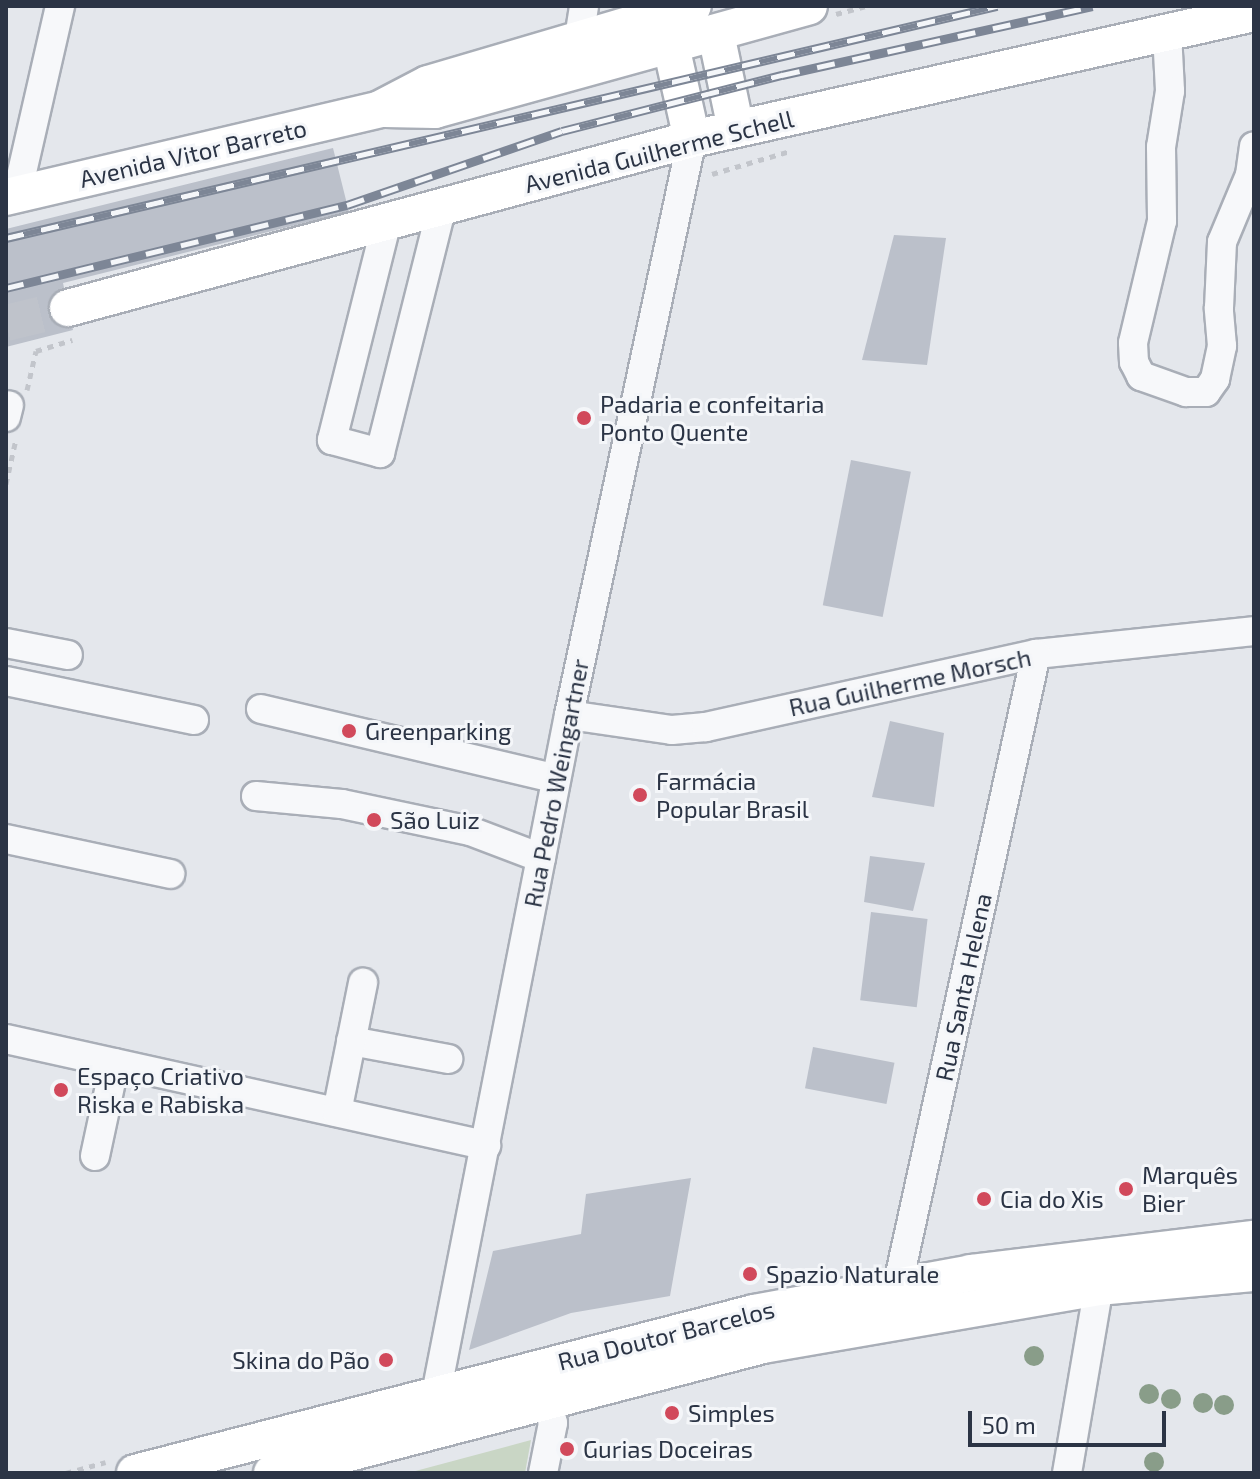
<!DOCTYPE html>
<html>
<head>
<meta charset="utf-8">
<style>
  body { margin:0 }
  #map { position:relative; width:1260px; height:1479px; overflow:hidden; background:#e4e7ec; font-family:"Exo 2",sans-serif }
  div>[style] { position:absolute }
  .green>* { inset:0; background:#c9d6c5 }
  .building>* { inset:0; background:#bbc0ca; transform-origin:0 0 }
  .major-tunnel>* { height:36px; margin-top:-18px; transform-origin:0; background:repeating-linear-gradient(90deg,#bfc3cb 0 36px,transparent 0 54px) }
  .path>* { height:5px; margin-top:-2.5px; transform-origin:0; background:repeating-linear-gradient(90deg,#c2c5cb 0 6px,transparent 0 12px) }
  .roads { filter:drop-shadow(2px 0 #a9aeb7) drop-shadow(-2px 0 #a9aeb7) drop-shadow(0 2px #a9aeb7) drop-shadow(0 -2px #a9aeb7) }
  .minor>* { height:28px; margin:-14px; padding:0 14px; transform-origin:14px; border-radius:14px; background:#f7f8fa }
  .major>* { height:36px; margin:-18px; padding:0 18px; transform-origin:18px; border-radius:18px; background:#fff }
  .rail>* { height:9px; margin-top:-4.5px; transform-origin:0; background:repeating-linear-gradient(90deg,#f4f6f9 0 18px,#7d8696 0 36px); box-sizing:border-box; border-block:2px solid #7d8696 }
  .trees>* { width:20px; height:20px; margin:-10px; border-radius:50%; background:#899d89 }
  .dots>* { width:22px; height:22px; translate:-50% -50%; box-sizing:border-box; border:4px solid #f4f6f9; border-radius:50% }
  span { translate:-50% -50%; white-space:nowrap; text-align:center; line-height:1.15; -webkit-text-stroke:6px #f4f6f9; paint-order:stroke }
  .street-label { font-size:24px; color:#2b3445 }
  .poi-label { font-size:24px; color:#2b3445 }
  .left { translate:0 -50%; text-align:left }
  .right { translate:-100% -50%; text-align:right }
  .frame { position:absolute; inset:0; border:8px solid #2b3445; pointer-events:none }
  .scale { position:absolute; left:968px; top:1411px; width:198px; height:36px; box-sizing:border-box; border:4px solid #2b3445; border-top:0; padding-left:10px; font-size:24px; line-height:28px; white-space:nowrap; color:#2b3445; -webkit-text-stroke:6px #f4f6f9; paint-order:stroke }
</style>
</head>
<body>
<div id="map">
  <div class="green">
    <i style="clip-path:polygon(531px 1440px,525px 1473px,408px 1473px)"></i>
  </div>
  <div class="building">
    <i style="clip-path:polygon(333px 148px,349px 212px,63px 283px,73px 330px,6px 347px,6px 229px)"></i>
    <i style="clip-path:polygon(894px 235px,946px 238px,927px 365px,862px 360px)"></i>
    <i style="left:851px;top:460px;width:61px;height:148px;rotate:11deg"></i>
    <i style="clip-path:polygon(890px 721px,944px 733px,934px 807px,872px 797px)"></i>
    <i style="clip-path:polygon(870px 856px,925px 863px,913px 911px,864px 902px)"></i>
    <i style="left:871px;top:912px;width:57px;height:89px;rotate:7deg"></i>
    <i style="left:813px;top:1047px;width:83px;height:42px;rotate:11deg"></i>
    <i style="clip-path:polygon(691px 1178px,670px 1296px,571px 1313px,469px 1350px,493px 1251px,581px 1234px,586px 1194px)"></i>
  </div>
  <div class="major-tunnel">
    <i style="left:6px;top:323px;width:64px;rotate:-13.6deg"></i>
  </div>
  <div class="path">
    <i style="left:836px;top:14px;width:30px;rotate:-15deg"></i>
    <i style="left:712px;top:174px;width:81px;rotate:-16.4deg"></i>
    <i style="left:27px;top:390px;width:40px;rotate:-77deg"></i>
    <i style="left:36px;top:351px;width:38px;rotate:-17deg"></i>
    <i style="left:6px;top:484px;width:46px;rotate:-77.5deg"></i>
    <i style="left:66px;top:1473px;width:41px;rotate:-15.4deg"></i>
  </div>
  <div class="roads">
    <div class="minor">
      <i style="left:1167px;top:33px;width:58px;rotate:87deg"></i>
      <i style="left:1170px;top:91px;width:57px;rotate:99.1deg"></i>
      <i style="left:1161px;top:147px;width:74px;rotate:89.2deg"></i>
      <i style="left:1162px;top:221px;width:125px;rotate:103.4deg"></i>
      <i style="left:1133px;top:343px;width:19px;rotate:87deg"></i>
      <i style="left:1134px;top:362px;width:16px;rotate:63deg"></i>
      <i style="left:1141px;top:376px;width:48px;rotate:19.6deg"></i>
      <i style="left:1186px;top:392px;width:20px"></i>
      <i style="left:1206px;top:392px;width:16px;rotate:-55deg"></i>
      <i style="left:1215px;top:379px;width:34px;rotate:-78deg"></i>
      <i style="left:1222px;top:346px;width:38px;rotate:-95deg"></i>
      <i style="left:1219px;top:308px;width:66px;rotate:-87.4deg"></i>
      <i style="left:1222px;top:242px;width:73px;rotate:-67.3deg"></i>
      <i style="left:1250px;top:175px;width:29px;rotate:-82deg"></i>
      <i style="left:579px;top:38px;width:32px;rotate:-81deg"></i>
      <i style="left:17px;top:194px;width:193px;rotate:-77.1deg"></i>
      <i style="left:387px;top:221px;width:226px;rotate:104.1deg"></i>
      <i style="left:332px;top:440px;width:50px;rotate:15.2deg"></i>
      <i style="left:380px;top:453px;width:254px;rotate:-75.9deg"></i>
      <i style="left:6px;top:417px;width:12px;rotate:-76deg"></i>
      <i style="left:6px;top:643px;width:63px;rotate:11deg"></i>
      <i style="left:6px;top:681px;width:192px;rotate:11.7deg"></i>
      <i style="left:261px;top:709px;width:303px;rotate:13.3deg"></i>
      <i style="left:569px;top:715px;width:104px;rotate:8.3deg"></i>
      <i style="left:672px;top:730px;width:34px;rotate:-5deg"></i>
      <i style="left:706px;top:727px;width:338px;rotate:-12.5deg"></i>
      <i style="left:1036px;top:654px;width:219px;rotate:-6deg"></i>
      <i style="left:256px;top:796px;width:86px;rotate:5.3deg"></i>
      <i style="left:342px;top:804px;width:131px;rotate:11.9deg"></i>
      <i style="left:470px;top:831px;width:76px;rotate:20.8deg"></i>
      <i style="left:6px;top:839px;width:168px;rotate:12deg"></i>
      <i style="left:6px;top:1039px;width:492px;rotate:12.5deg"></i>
      <i style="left:351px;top:1041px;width:99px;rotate:10.5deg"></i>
      <i style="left:337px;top:1112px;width:132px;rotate:-78.6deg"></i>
      <i style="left:95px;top:1156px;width:95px;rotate:-77.9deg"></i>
      <i style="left:894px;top:1302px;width:663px;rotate:-77.64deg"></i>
      <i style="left:543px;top:1383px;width:41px;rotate:76deg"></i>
      <i style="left:553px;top:1423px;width:51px;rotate:101.3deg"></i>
      <i style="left:440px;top:1412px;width:18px;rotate:-103deg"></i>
      <i style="left:436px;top:1394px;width:692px;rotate:-78.92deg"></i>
      <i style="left:569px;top:715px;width:589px;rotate:-77.95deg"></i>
      <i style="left:1067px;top:1473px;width:208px;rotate:-80.3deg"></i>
    </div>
    <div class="major">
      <i style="left:716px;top:34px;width:97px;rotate:78.1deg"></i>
      <i style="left:671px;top:46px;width:95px;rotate:77.3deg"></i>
      <i style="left:385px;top:109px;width:50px;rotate:1.1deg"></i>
      <i style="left:435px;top:110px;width:388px;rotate:-15.5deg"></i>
      <i style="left:6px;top:197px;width:384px;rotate:-13.2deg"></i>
      <i style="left:380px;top:109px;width:54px;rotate:-27.5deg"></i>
      <i style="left:428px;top:84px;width:276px;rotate:-16.4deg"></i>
      <i style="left:68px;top:308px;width:646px;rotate:-15.15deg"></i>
      <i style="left:692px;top:139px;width:576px;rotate:-12.64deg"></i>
      <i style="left:135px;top:1473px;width:639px;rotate:-14.49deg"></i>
      <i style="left:754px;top:1313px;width:221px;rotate:-10.4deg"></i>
      <i style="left:971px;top:1273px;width:285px;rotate:-6.9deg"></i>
      <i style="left:272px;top:1473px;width:507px;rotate:-14.61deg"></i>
      <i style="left:763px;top:1345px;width:341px;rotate:-9.8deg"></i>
      <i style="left:1099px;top:1287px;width:156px;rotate:-5.2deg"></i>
    </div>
  </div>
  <div class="rail">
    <i style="left:6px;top:238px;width:1018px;rotate:-13.18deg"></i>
    <i style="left:6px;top:288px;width:351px;rotate:-13.7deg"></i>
    <i style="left:347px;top:205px;width:227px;rotate:-19deg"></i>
    <i style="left:562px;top:131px;width:227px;rotate:-14.3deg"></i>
    <i style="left:782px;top:75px;width:318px;rotate:-12.5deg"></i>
  </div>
  <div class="trees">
    <i style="left:1034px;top:1356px"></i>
    <i style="left:1149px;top:1394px"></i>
    <i style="left:1171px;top:1399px"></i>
    <i style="left:1203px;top:1403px"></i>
    <i style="left:1224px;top:1405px"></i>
    <i style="left:1154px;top:1462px"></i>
  </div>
  <div class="dots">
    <i style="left:584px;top:418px;background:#d1495b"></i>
    <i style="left:349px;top:731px;background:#d1495b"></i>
    <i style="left:640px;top:795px;background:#d1495b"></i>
    <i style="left:374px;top:820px;background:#d1495b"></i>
    <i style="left:61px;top:1090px;background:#d1495b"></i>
    <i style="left:1126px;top:1189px;background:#d1495b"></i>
    <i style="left:984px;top:1199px;background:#d1495b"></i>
    <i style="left:750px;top:1274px;background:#d1495b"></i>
    <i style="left:386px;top:1360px;background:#d1495b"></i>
    <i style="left:672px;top:1413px;background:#d1495b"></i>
    <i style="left:567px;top:1449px;background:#d1495b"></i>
  </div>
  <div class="street-label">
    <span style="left:659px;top:151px;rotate:-14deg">Avenida Guilherme Schell</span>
    <span style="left:193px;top:153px;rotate:-13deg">Avenida Vitor Barreto</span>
    <span style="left:910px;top:682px;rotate:-12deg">Rua Guilherme Morsch</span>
    <span style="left:556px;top:783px;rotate:-79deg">Rua Pedro Weingartner</span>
    <span style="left:963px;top:987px;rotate:-78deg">Rua Santa Helena</span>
    <span style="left:666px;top:1335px;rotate:-14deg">Rua Doutor Barcelos</span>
  </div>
  <div class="poi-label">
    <span class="left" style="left:600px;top:418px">Padaria e confeitaria<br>Ponto Quente</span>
    <span class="left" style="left:365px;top:731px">Greenparking</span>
    <span class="left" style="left:656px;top:795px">Farmácia<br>Popular Brasil</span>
    <span class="left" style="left:390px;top:820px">São Luiz</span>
    <span class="left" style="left:77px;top:1090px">Espaço Criativo<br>Riska e Rabiska</span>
    <span class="left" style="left:1142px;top:1189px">Marquês<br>Bier</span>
    <span class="left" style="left:1000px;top:1199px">Cia do Xis</span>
    <span class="left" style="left:766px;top:1274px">Spazio Naturale</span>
    <span class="right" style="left:370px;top:1360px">Skina do Pão</span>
    <span class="left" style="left:688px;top:1413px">Simples</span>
    <span class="left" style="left:583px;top:1449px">Gurias Doceiras</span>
  </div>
  <div class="frame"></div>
  <div class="scale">50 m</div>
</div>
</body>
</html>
